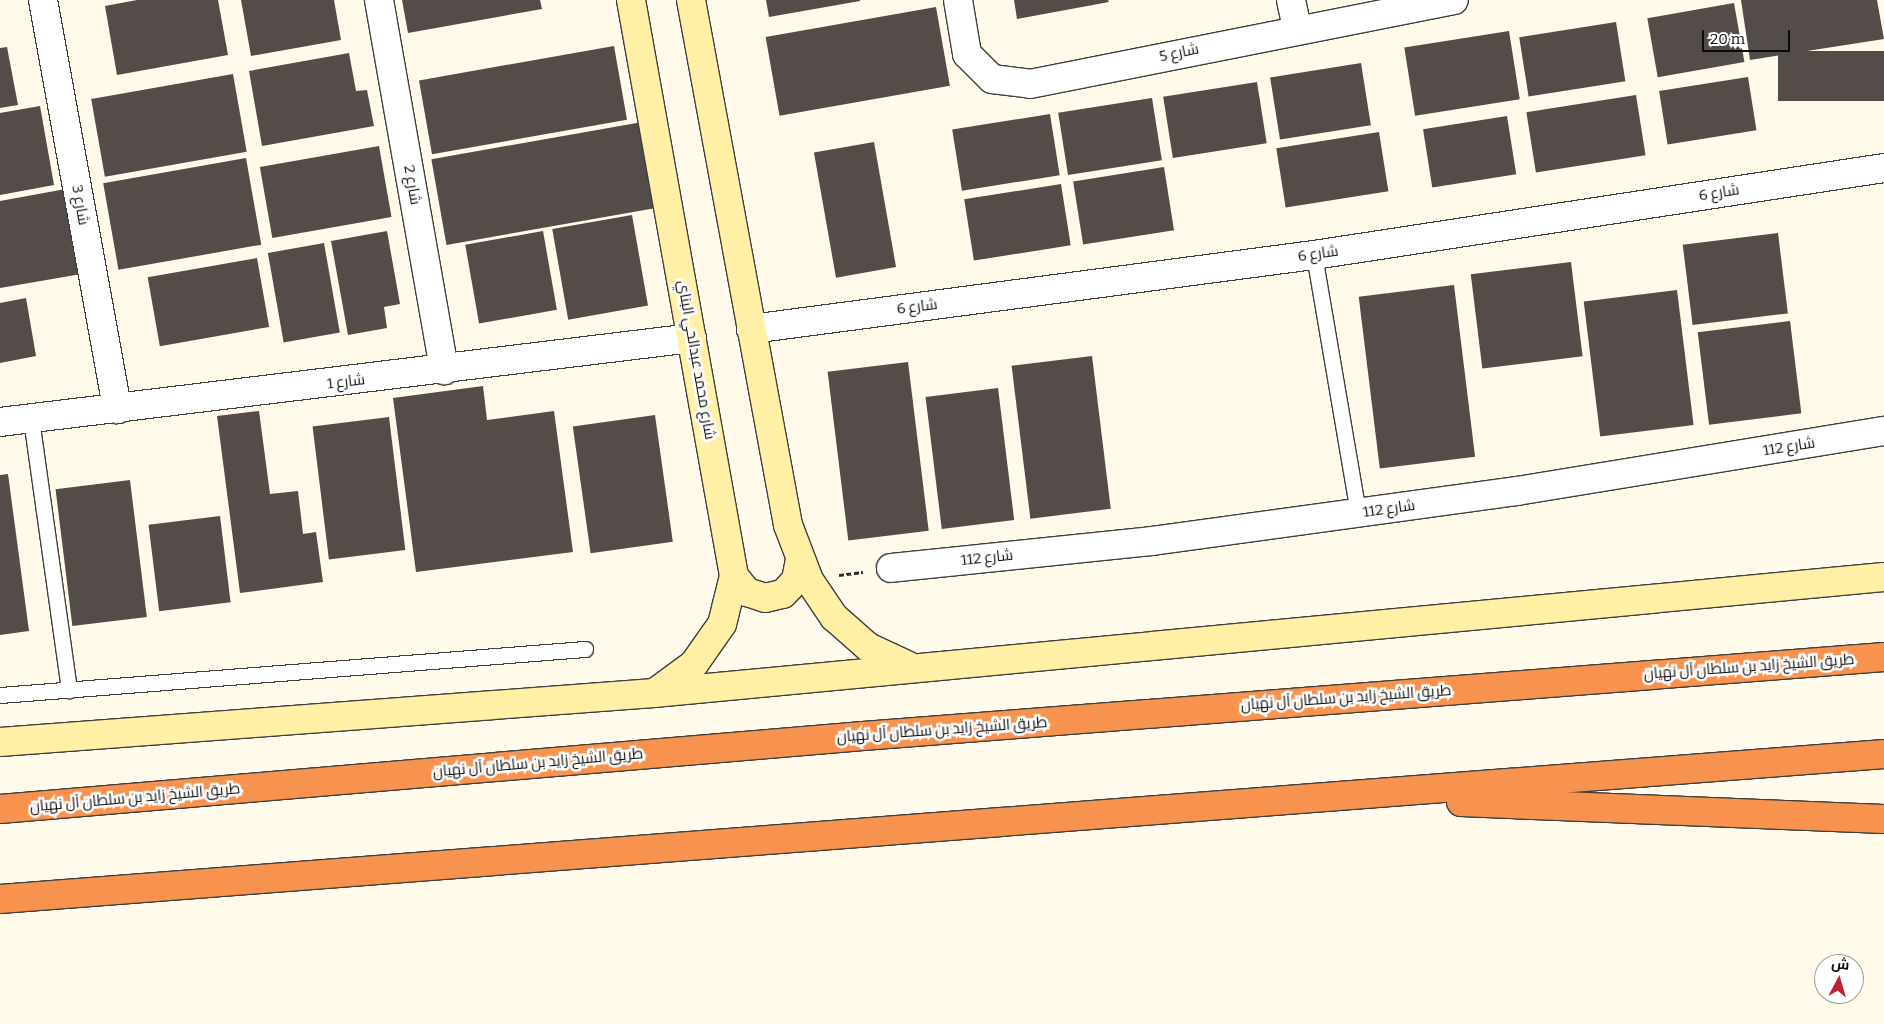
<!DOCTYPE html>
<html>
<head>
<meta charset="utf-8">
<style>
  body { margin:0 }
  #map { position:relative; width:1884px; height:1024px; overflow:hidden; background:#fffaea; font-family:Bitter,Cairo,serif }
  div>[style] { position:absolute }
  .building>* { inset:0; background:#544c48; transform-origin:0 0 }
  .path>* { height:3px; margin-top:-1.5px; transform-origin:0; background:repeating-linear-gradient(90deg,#2e2e2e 0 5px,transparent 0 7.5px) }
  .roads { filter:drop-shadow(1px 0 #3f3f3f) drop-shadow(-1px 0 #3f3f3f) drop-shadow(0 1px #3f3f3f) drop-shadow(0 -1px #3f3f3f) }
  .lane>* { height:15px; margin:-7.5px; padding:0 7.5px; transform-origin:7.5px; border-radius:7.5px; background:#fff }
  .street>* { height:28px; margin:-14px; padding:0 14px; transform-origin:14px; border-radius:14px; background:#fff }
  .secondary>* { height:28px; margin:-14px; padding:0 14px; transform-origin:14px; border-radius:14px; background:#fff0a5 }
  .highway>* { height:28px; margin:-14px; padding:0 14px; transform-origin:14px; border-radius:14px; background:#f8934f }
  span { translate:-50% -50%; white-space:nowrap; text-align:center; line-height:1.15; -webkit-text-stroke:5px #fff; paint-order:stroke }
  .street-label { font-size:15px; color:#0c0c0c }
  .north { position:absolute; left:1814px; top:954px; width:50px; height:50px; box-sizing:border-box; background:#fff; border:1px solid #9e9e9e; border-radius:50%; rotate:6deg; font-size:14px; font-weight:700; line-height:20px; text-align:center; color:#0c0c0c }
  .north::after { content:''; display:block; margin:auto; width:18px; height:22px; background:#be2131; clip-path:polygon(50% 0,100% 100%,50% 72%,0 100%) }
  .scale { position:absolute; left:1702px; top:30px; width:88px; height:22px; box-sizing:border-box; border:2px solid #0c0c0c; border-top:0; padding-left:6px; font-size:15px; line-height:18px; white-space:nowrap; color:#0c0c0c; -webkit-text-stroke:4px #fff; paint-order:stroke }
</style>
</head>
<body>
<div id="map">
  <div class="building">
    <i style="clip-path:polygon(137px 0,218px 0,228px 55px,117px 75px,105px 6px)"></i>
    <i style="clip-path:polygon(241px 0,334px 0,341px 40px,251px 56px)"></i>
    <i style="clip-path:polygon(402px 0,540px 0,542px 9px,408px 33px)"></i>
    <i style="clip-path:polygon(766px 0,860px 0,860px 1px,769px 17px)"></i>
    <i style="clip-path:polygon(1014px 0,1108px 0,1109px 2px,1017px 19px)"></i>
    <i style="clip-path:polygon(1741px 0,1877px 0,1884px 39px,1750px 60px)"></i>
    <i style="left:1734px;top:3px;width:60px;height:88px;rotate:80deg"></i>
    <i style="left:936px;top:7px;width:80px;height:173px;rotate:80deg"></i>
    <i style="left:1616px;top:22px;width:60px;height:98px;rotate:81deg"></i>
    <i style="left:1509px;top:31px;width:69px;height:106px;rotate:81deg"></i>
    <i style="left:614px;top:46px;width:75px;height:198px;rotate:80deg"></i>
    <i style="clip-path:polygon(7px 47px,18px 105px,0 108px,0 48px)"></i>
    <i style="left:1884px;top:51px;width:50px;height:106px;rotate:90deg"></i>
    <i style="clip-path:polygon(349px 53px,356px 91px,367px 90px,374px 126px,262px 146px,249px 71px)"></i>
    <i style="left:1361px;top:63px;width:63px;height:92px;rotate:81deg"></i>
    <i style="left:233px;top:74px;width:79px;height:144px;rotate:80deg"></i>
    <i style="left:1748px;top:77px;width:54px;height:90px;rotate:81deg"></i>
    <i style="left:1257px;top:82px;width:62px;height:95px;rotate:81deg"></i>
    <i style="left:1636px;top:95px;width:61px;height:111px;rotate:81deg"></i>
    <i style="left:1152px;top:98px;width:63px;height:95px;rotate:81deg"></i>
    <i style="clip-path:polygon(40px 106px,54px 185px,0 195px,0 113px)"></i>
    <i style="left:1050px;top:114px;width:62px;height:99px;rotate:81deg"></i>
    <i style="left:1507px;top:116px;width:59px;height:85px;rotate:81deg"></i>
    <i style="left:648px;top:121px;width:87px;height:220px;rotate:80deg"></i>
    <i style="left:1379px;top:132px;width:60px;height:104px;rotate:81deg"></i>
    <i style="left:874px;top:142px;width:127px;height:61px;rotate:80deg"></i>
    <i style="left:379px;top:146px;width:72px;height:121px;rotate:80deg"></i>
    <i style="left:246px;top:158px;width:88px;height:145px;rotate:80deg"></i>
    <i style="left:1164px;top:167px;width:64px;height:92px;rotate:81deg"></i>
    <i style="left:1061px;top:184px;width:62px;height:98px;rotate:81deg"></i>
    <i style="clip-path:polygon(71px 188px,87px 273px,0 288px,0 201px)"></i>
    <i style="left:632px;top:215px;width:92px;height:81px;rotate:80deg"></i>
    <i style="clip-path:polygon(387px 231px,400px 304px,384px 307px,387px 328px,348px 335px,331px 241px)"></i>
    <i style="left:543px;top:231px;width:80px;height:79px;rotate:80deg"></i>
    <i style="left:1778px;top:233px;width:81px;height:96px;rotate:83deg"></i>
    <i style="left:324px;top:243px;width:91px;height:57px;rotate:80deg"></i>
    <i style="left:257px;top:258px;width:70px;height:111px;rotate:80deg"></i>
    <i style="left:1571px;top:262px;width:95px;height:101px;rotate:83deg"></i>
    <i style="left:1454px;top:285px;width:173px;height:96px;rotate:83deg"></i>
    <i style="left:1677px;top:290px;width:136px;height:94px;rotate:83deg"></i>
    <i style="clip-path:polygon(26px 298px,36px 356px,0 363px,0 303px)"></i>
    <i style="left:1790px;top:321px;width:93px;height:93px;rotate:83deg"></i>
    <i style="left:1092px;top:356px;width:154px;height:81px;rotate:83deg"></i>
    <i style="left:908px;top:362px;width:170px;height:81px;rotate:83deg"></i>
    <i style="clip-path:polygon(483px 386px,487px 420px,554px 411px,573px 552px,416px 572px,393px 398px)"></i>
    <i style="left:998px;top:388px;width:133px;height:73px;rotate:83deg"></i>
    <i style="clip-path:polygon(259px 411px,270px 494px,298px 491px,303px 534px,316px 532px,323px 582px,240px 593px,217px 416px)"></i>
    <i style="left:655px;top:415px;width:128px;height:83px;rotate:82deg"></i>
    <i style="left:389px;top:417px;width:134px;height:77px;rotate:83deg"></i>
    <i style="clip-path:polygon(8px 474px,29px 631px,0 635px,0 475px)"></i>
    <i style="left:130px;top:480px;width:138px;height:75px;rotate:83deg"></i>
    <i style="left:220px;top:516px;width:87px;height:72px;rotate:83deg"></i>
  </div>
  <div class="path">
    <i style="left:839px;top:575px;width:24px;rotate:-7deg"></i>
  </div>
  <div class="roads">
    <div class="lane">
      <i style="left:1314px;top:255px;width:262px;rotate:80.3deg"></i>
      <i style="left:31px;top:419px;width:274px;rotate:82deg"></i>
      <i style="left:0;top:695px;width:587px;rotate:-4.5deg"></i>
    </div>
    <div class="street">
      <i style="left:43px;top:0;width:416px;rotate:79.7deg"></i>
      <i style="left:379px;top:0;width:376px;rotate:80deg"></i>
      <i style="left:958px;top:0;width:55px;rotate:80.5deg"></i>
      <i style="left:967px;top:54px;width:35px;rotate:45deg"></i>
      <i style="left:992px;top:79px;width:38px;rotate:7deg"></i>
      <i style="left:1030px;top:84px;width:432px;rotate:-11.2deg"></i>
      <i style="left:1291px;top:0;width:30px;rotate:78deg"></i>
      <i style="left:751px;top:329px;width:568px;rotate:-7.49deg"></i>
      <i style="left:1314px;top:255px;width:577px;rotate:-8.68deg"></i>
      <i style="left:0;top:422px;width:697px;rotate:-6.92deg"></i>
      <i style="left:891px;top:568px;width:262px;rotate:-5.9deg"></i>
      <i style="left:1152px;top:541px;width:368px;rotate:-7.8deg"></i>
      <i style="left:1517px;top:491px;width:372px;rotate:-9.3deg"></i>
    </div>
    <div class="secondary">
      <i style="left:631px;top:0;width:585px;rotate:79.86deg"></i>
      <i style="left:734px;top:576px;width:49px;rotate:104deg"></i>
      <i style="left:722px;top:624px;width:49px;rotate:125deg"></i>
      <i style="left:694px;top:664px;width:47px;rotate:143.6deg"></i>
      <i style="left:691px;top:0;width:534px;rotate:79.53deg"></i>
      <i style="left:788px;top:525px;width:59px;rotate:69.1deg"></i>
      <i style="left:809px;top:580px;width:45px;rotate:56deg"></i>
      <i style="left:834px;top:617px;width:45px;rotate:41.4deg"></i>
      <i style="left:868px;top:647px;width:45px;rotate:24.9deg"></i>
      <i style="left:734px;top:576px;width:21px;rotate:51deg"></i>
      <i style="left:747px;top:592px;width:19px;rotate:18deg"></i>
      <i style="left:765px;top:598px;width:18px;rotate:-13deg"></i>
      <i style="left:783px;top:594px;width:19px;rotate:-47deg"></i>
      <i style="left:796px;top:580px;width:20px;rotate:-79deg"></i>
      <i style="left:0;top:742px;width:656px;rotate:-4.28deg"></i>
      <i style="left:654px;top:693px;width:1235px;rotate:-5.39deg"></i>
    </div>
    <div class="highway">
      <i style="left:1461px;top:802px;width:423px;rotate:2.3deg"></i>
      <i style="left:0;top:809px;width:866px;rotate:-4.84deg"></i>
      <i style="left:863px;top:736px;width:1024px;rotate:-4.42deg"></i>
      <i style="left:0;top:899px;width:1890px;rotate:-4.4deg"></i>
    </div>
  </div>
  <div class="street-label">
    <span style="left:1179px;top:53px;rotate:-12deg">شارع 5</span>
    <span style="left:412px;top:185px;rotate:80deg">شارع 2</span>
    <span style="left:1719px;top:193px;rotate:-9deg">شارع 6</span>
    <span style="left:80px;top:205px;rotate:80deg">شارع 3</span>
    <span style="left:1318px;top:254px;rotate:-8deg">شارع 6</span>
    <span style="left:917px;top:307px;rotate:-7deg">شارع 6</span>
    <span style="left:696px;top:360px;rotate:80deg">شارع محمد عبدالحي البناي</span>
    <span style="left:346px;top:382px;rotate:-7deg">شارع 1</span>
    <span style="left:1789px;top:447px;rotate:-9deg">شارع 112</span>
    <span style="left:1389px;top:509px;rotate:-8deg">شارع 112</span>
    <span style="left:987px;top:558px;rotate:-6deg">شارع 112</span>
    <span style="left:1749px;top:667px;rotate:-4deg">طريق الشيخ زايد بن سلطان آل نهيان</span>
    <span style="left:1346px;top:698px;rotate:-4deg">طريق الشيخ زايد بن سلطان آل نهيان</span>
    <span style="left:942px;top:730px;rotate:-4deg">طريق الشيخ زايد بن سلطان آل نهيان</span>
    <span style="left:538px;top:763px;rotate:-5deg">طريق الشيخ زايد بن سلطان آل نهيان</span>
    <span style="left:135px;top:798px;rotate:-5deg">طريق الشيخ زايد بن سلطان آل نهيان</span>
  </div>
  <div class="north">ش</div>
  <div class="scale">20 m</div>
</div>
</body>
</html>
